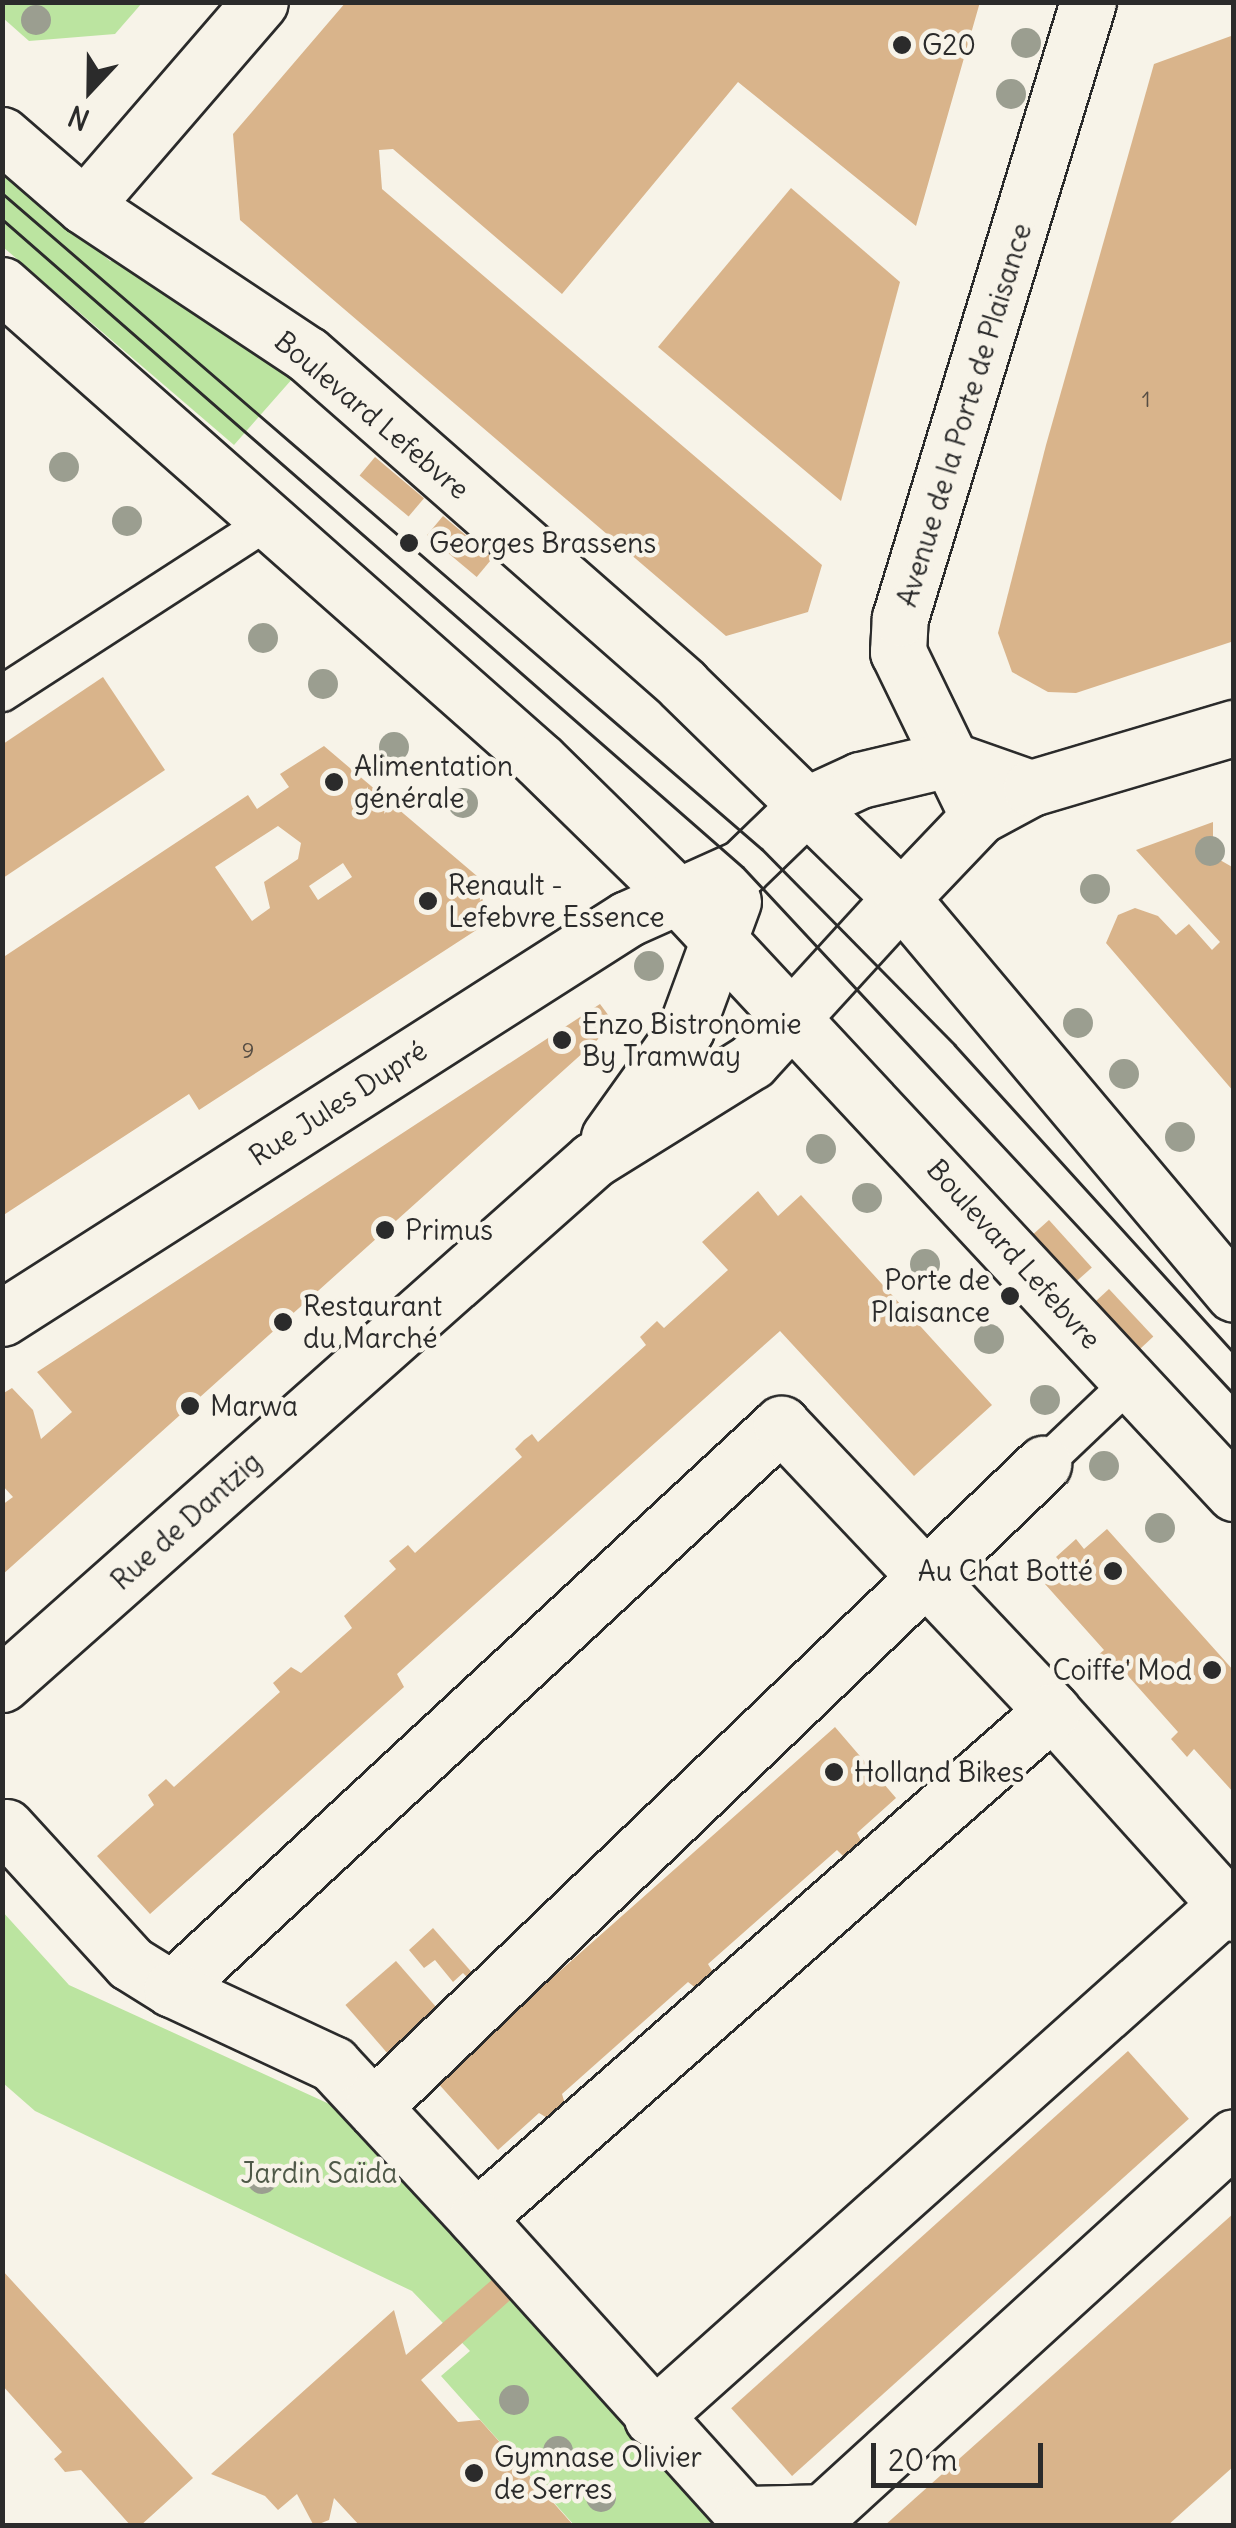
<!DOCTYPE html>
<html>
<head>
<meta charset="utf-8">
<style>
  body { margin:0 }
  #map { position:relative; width:1236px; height:2528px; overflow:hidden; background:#f7f3e8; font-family:Delius,sans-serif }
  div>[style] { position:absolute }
  .green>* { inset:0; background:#bbe4a0 }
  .building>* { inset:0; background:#d9b48b; transform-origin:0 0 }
  .roads { filter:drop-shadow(2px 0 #2b2b2b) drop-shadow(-2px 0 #2b2b2b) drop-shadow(0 2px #2b2b2b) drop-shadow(0 -2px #2b2b2b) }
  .service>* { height:35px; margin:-17.5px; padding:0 17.5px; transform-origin:17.5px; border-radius:17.5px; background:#f7f3e8 }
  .minor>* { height:55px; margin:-27.5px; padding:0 27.5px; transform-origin:27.5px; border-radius:27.5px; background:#f7f3e8 }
  .secondary>* { height:55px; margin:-27.5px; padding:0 27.5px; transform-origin:27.5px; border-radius:27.5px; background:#f7f3e8 }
  .primary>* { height:55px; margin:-27.5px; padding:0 27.5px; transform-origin:27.5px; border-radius:27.5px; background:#f7f3e8 }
  .tram>* { height:2.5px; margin:-1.25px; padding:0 1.25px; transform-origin:1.25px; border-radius:1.25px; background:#2b2b2b }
  .trees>* { width:30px; height:30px; margin:-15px; border-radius:50%; background:#9b9e90 }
  .dots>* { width:28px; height:28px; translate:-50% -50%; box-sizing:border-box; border:5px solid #f7f3e8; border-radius:50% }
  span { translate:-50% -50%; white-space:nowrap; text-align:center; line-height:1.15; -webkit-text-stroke:9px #f7f3e8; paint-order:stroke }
  .number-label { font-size:22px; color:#564d43 }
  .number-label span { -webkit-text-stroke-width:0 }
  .poi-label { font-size:28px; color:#2b2b2b }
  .left { translate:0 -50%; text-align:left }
  .right { translate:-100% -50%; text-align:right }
  .street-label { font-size:28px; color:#2b2b2b }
  .park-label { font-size:28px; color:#4f5948 }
  .frame { position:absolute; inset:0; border:5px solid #2b2b2b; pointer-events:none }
  .north { position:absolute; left:40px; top:40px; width:100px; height:100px; -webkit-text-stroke:8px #f7f3e8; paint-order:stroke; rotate:202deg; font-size:28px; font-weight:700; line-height:40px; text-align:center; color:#2b2b2b }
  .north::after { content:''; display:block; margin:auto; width:35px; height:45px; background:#2b2b2b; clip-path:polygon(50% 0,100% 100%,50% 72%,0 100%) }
  .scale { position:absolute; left:871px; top:2443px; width:172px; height:45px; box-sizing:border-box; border:5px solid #2b2b2b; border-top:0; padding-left:12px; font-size:30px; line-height:35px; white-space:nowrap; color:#2b2b2b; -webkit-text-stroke:8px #f7f3e8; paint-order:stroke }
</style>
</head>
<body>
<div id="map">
  <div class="green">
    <i style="clip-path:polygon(3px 2px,142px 2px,142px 3px,115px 34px,29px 41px,3px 18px)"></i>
    <i style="clip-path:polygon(2px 168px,110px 261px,121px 260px,293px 378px,234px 445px,3px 247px)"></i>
    <i style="clip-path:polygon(2px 1911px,69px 1985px,360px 2118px,726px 2525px,574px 2525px,441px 2376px,470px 2351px,412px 2291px,35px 2111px,3px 2083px)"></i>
  </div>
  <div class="building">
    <i style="clip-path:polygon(346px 2px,980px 2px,916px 226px,738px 82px,562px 294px,393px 149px,379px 150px,382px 189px,822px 565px,808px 612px,726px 636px,240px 220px,233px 134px)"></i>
    <i style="clip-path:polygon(1231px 36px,1234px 641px,1076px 693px,1048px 692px,1012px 672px,998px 633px,1046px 445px,1154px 64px)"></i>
    <i style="clip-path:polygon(791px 188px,900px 282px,841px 501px,658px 347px)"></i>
    <i style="left:375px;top:457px;width:64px;height:24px;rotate:40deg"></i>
    <i style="left:443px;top:516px;width:65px;height:25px;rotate:40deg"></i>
    <i style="clip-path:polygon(103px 677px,165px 770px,3px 878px,3px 744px)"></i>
    <i style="clip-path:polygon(evenodd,324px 746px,484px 882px,481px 927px,199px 1110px,189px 1094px,2px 1216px,2px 958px,248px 795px,257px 809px,289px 787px,280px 774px,324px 746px,278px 826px,301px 843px,298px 859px,264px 882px,270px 908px,252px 921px,215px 867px,278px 826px,324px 746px,343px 863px,352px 877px,318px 900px,309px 886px,343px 863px)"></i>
    <i style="clip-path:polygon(1213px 822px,1213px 856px,1234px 868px,1234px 1092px,1106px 943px,1118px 915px,1135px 908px,1158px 916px,1176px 935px,1189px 924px,1212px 950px,1220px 942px,1136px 850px)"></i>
    <i style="clip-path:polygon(600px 1004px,615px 1024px,2px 1575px,2px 1505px,13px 1497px,2px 1485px,2px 1394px,12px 1388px,33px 1410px,41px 1439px,72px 1412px,37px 1372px)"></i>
    <i style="clip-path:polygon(758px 1191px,778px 1216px,801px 1195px,992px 1405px,914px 1476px,780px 1331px,397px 1674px,404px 1687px,150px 1914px,97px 1856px,154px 1805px,148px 1795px,166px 1779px,174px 1787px,280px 1692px,273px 1683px,291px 1667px,301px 1673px,352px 1628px,344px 1616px,396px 1569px,389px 1561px,408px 1545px,415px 1553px,522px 1457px,515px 1449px,524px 1440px,532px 1434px,538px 1442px,646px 1345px,640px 1337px,657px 1321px,664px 1328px,728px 1270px,702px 1242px)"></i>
    <i style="left:1049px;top:1220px;width:64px;height:24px;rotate:48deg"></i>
    <i style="left:1109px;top:1289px;width:65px;height:24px;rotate:47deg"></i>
    <i style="clip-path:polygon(1107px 1529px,1234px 1671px,1234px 1793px,1194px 1749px,1187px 1757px,1171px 1739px,1178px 1732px,1121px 1668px,1113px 1675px,1097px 1656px,1104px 1650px,1045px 1584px,1065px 1567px,1056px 1557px,1076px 1539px,1084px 1549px)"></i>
    <i style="clip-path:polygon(835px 1727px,896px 1798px,857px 1833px,862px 1843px,845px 1858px,837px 1850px,708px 1964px,714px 1974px,697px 1989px,688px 1982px,562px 2094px,565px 2104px,549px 2119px,539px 2113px,498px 2150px,436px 2081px)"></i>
    <i style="clip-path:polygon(433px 1928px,475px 1976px,470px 1980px,463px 1973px,453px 1982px,435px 1960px,424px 1968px,409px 1950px)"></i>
    <i style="left:396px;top:1961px;width:63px;height:67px;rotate:49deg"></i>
    <i style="left:1128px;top:2051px;width:91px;height:534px;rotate:48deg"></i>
    <i style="clip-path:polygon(1234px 2213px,1234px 2466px,1167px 2526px,884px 2526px)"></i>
    <i style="clip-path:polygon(2px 2270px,193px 2478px,140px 2526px,131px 2526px,81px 2470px,65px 2472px,54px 2459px,62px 2452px,2px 2385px)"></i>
    <i style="clip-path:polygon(502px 2271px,527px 2285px,421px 2380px,458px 2422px,480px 2420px,574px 2526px,360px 2526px,334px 2498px,329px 2520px,314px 2526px,297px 2494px,278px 2510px,265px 2496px,211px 2474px,394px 2310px,406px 2355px)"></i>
  </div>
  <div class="roads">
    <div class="service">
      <i style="left:2px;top:693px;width:322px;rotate:-32.9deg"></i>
      <i style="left:1043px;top:1464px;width:119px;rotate:-43.6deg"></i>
    </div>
    <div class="minor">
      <i style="left:84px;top:206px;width:269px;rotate:-49.2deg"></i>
      <i style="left:970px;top:800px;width:165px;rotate:-115.9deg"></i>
      <i style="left:898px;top:652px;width:34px;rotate:-87deg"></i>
      <i style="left:900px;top:618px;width:644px;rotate:-73.03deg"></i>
      <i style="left:609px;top:1137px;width:133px;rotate:-54.5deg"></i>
      <i style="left:686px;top:1029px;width:136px;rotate:-69.8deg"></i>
      <i style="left:2px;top:1318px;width:742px;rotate:-32.55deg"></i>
      <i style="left:627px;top:919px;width:127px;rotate:-24.1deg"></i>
      <i style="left:743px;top:867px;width:91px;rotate:-44.1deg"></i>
      <i style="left:2px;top:1684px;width:790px;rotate:-41.56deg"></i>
      <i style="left:593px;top:1160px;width:187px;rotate:-31.9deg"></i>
      <i style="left:752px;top:1061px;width:221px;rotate:-47.6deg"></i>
      <i style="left:1052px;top:1711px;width:272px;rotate:48deg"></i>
      <i style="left:6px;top:1827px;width:184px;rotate:47.6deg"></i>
      <i style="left:130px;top:1963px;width:49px;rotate:31.8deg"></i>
      <i style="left:172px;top:1989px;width:831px;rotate:-42.85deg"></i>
      <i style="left:781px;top:1424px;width:395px;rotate:46.6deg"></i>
      <i style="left:1052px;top:1711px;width:767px;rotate:138.65deg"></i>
      <i style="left:476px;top:2218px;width:210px;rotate:-132.9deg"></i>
      <i style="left:333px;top:2064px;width:178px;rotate:-155deg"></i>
      <i style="left:373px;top:2107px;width:929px;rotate:-43.82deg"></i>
      <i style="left:476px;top:2218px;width:399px;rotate:47.9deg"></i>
      <i style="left:743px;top:2514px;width:80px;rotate:-1.4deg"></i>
      <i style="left:823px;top:2512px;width:556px;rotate:-42.38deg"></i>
      <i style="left:652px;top:2418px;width:770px;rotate:-41.79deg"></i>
    </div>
    <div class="secondary">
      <i style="left:808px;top:804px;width:57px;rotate:-24.8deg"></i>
      <i style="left:860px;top:780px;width:90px;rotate:-13.4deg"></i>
      <i style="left:948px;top:759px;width:88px;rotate:19.3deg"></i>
      <i style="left:901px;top:898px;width:113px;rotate:-46.4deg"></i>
      <i style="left:979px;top:816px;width:59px;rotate:-28.3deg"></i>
      <i style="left:1031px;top:788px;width:212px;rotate:-16.5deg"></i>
    </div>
    <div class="primary">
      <i style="left:2px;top:135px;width:108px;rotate:40.9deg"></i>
      <i style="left:84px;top:206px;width:268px;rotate:33.6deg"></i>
      <i style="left:307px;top:354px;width:500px;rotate:41.3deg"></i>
      <i style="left:682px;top:684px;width:306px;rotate:44.3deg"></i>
      <i style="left:901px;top:898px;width:517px;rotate:49.94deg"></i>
      <i style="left:2px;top:285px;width:717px;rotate:41.49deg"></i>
      <i style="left:539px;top:760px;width:192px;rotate:44.4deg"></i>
      <i style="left:676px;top:894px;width:819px;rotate:47.03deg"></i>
    </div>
  </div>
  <div class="tram">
    <i style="left:2px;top:193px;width:1004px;rotate:40.8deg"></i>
    <i style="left:762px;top:849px;width:275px;rotate:45.4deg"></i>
    <i style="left:955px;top:1045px;width:416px;rotate:47.8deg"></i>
    <i style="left:2px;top:219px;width:984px;rotate:41.17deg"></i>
    <i style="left:743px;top:867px;width:720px;rotate:47.03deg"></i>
  </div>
  <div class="trees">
    <i style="left:36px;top:20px"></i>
    <i style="left:1026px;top:43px"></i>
    <i style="left:1011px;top:94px"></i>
    <i style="left:64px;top:467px"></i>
    <i style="left:127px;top:521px"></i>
    <i style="left:263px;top:638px"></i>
    <i style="left:323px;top:684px"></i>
    <i style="left:394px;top:747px"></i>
    <i style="left:463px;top:803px"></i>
    <i style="left:1210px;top:851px"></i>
    <i style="left:1095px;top:889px"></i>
    <i style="left:649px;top:966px"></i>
    <i style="left:1078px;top:1023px"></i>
    <i style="left:1124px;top:1074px"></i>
    <i style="left:1180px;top:1137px"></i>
    <i style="left:821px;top:1149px"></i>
    <i style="left:867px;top:1198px"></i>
    <i style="left:925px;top:1264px"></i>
    <i style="left:989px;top:1339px"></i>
    <i style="left:1045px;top:1400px"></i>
    <i style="left:1104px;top:1466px"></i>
    <i style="left:1160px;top:1528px"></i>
    <i style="left:262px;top:2179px"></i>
    <i style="left:514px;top:2400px"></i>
    <i style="left:558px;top:2451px"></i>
    <i style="left:601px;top:2497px"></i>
  </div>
  <div class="dots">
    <i style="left:902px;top:45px;background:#2b2b2b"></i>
    <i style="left:409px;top:543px;background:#2b2b2b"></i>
    <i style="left:334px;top:782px;background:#2b2b2b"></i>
    <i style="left:428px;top:901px;background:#2b2b2b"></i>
    <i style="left:562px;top:1040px;background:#2b2b2b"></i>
    <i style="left:385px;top:1230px;background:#2b2b2b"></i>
    <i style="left:1010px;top:1296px;background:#2b2b2b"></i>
    <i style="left:283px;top:1322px;background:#2b2b2b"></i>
    <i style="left:190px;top:1406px;background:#2b2b2b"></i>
    <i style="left:1113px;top:1571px;background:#2b2b2b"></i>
    <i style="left:1212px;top:1670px;background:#2b2b2b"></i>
    <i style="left:834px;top:1772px;background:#2b2b2b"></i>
    <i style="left:474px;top:2473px;background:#2b2b2b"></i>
  </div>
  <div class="number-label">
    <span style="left:1146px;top:400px">1</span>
    <span style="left:248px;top:1051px">9</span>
  </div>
  <div class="poi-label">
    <span class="left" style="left:922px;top:45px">G20</span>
    <span class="left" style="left:429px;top:543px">Georges Brassens</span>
    <span class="left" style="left:354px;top:782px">Alimentation<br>générale</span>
    <span class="left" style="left:448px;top:901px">Renault -<br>Lefebvre Essence</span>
    <span class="left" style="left:582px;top:1040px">Enzo Bistronomie<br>By Tramway</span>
    <span class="left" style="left:405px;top:1230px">Primus</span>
    <span class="right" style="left:990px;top:1296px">Porte de<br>Plaisance</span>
    <span class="left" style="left:303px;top:1322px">Restaurant<br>du Marché</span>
    <span class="left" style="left:210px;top:1406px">Marwa</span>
    <span class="right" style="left:1093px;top:1571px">Au Chat Botté</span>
    <span class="right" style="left:1192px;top:1670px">Coiffe' Mod</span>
    <span class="left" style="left:854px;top:1772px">Holland Bikes</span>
    <span class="left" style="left:494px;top:2473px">Gymnase Olivier<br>de Serres</span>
  </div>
  <div class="street-label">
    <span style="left:372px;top:415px;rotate:40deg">Boulevard Lefebvre</span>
    <span style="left:964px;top:415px;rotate:-73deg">Avenue de la Porte de Plaisance</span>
    <span style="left:338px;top:1103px;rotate:-33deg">Rue Jules Dupré</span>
    <span style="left:1014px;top:1254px;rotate:48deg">Boulevard Lefebvre</span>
    <span style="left:186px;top:1521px;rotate:-42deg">Rue de Dantzig</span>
  </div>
  <div class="park-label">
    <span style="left:319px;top:2173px">Jardin Saïda</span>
  </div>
  <div class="frame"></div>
  <div class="north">N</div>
  <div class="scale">20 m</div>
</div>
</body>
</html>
